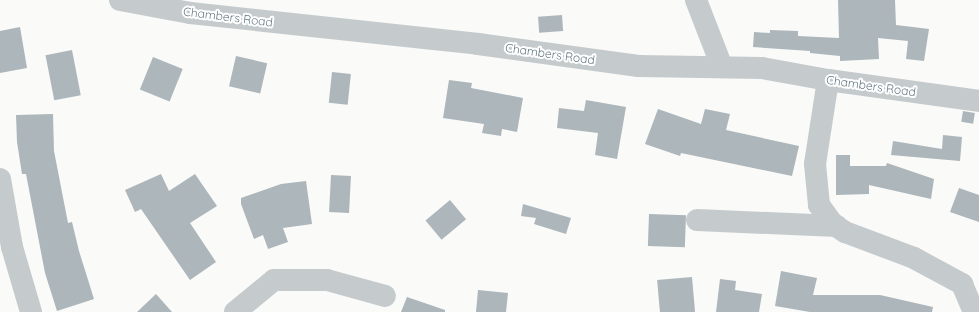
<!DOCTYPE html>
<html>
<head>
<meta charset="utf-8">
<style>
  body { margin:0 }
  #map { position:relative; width:979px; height:312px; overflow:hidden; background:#fafaf8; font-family:Quicksand,sans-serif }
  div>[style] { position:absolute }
  .building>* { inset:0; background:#acb6bb; transform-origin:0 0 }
  .minor>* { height:22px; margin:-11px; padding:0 11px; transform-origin:11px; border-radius:11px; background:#c5cbcd }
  span { translate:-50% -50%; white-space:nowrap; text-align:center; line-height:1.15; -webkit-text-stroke:4px #fff; paint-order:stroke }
  .street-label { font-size:12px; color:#647983 }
</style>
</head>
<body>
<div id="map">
  <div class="building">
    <i style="clip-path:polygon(838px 0,895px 0,896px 25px,929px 29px,924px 61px,906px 59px,908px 41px,878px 38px,879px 59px,840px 61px,840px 56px,810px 53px,810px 51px,753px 47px,754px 32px,770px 33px,770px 30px,798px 31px,798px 36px,839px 38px)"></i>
    <i style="left:562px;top:15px;width:16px;height:24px;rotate:86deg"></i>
    <i style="clip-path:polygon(20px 27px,27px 68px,0 73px,0 31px)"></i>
    <i style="left:72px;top:50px;width:46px;height:27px;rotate:79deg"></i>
    <i style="left:236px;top:56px;width:32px;height:31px;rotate:13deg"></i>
    <i style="left:153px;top:57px;width:32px;height:35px;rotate:22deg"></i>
    <i style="left:332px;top:72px;width:19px;height:31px;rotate:6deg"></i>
    <i style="clip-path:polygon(449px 80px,472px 83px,471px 88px,523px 98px,517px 132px,502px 129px,501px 136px,482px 133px,484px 124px,443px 118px)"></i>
    <i style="clip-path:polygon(586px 100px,626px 107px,617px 159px,595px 155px,598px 133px,557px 128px,559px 108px,584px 111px)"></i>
    <i style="clip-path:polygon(658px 109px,701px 124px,705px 109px,730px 114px,726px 130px,799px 146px,792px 176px,681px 153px,680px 156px,645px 144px)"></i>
    <i style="left:963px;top:111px;width:12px;height:11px;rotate:9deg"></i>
    <i style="clip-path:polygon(53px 114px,54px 151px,68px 223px,72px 222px,79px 251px,94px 299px,57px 311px,45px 273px,26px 174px,22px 174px,17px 142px,16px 115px)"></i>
    <i style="clip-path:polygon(943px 135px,962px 137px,960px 161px,891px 155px,893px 141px,942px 149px)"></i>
    <i style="clip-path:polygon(836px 155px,850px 155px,850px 166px,886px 166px,887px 163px,934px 179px,931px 199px,869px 185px,869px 194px,836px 195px)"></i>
    <i style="clip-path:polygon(161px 174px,169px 191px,195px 174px,217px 206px,190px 223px,216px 262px,190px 280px,141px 209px,135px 212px,125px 190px)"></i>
    <i style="left:331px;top:175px;width:20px;height:37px;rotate:3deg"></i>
    <i style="clip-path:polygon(306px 181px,312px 224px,283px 228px,288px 242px,268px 249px,263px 235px,254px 239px,241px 204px,241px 198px,281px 184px)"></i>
    <i style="clip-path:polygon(959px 188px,979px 195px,979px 222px,950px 212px)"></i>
    <i style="left:450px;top:200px;width:25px;height:32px;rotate:50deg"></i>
    <i style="clip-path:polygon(523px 204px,571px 218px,566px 234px,534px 224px,536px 218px,521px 216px)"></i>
    <i style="left:649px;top:214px;width:37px;height:32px;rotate:2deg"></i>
    <i style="clip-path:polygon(781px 271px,817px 278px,813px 295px,880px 295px,933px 307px,932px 312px,810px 312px,775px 306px)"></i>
    <i style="left:692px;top:277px;width:35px;height:35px;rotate:85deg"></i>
    <i style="clip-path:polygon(720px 279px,736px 281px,735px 290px,762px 294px,759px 312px,716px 312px)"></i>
    <i style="clip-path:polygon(478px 290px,508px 293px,506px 312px,476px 312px)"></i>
    <i style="clip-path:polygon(156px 294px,172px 312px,137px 312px)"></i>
    <i style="clip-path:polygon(407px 297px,445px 310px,445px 312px,401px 312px)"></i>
  </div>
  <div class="minor">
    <i style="left:120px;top:0;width:71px;rotate:10.5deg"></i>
    <i style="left:190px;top:13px;width:290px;rotate:6.1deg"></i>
    <i style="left:478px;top:44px;width:162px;rotate:7.8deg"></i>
    <i style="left:639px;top:66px;width:123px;rotate:0.9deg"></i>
    <i style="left:762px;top:68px;width:67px;rotate:10.3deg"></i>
    <i style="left:828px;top:80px;width:152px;rotate:7.9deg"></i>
    <i style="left:696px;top:0;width:72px;rotate:68.8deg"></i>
    <i style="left:828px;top:80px;width:85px;rotate:98.8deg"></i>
    <i style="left:815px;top:164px;width:41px;rotate:84.4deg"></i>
    <i style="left:819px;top:205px;width:22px;rotate:54deg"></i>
    <i style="left:832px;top:223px;width:16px;rotate:35deg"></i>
    <i style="left:845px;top:232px;width:74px;rotate:20.6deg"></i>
    <i style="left:914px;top:258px;width:55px;rotate:28.4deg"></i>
    <i style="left:962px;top:284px;width:30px;rotate:67deg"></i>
    <i style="left:0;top:179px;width:69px;rotate:80deg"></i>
    <i style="left:12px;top:247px;width:68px;rotate:73.7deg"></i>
    <i style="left:697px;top:220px;width:140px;rotate:2.5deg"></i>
    <i style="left:235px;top:312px;width:50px;rotate:-39.4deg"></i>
    <i style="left:274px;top:280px;width:53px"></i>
    <i style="left:327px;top:280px;width:60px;rotate:15.4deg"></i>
  </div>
  <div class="street-label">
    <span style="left:228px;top:17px;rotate:7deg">Chambers Road</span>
    <span style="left:550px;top:54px;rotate:8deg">Chambers Road</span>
    <span style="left:871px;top:86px;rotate:8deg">Chambers Road</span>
  </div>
</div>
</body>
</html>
